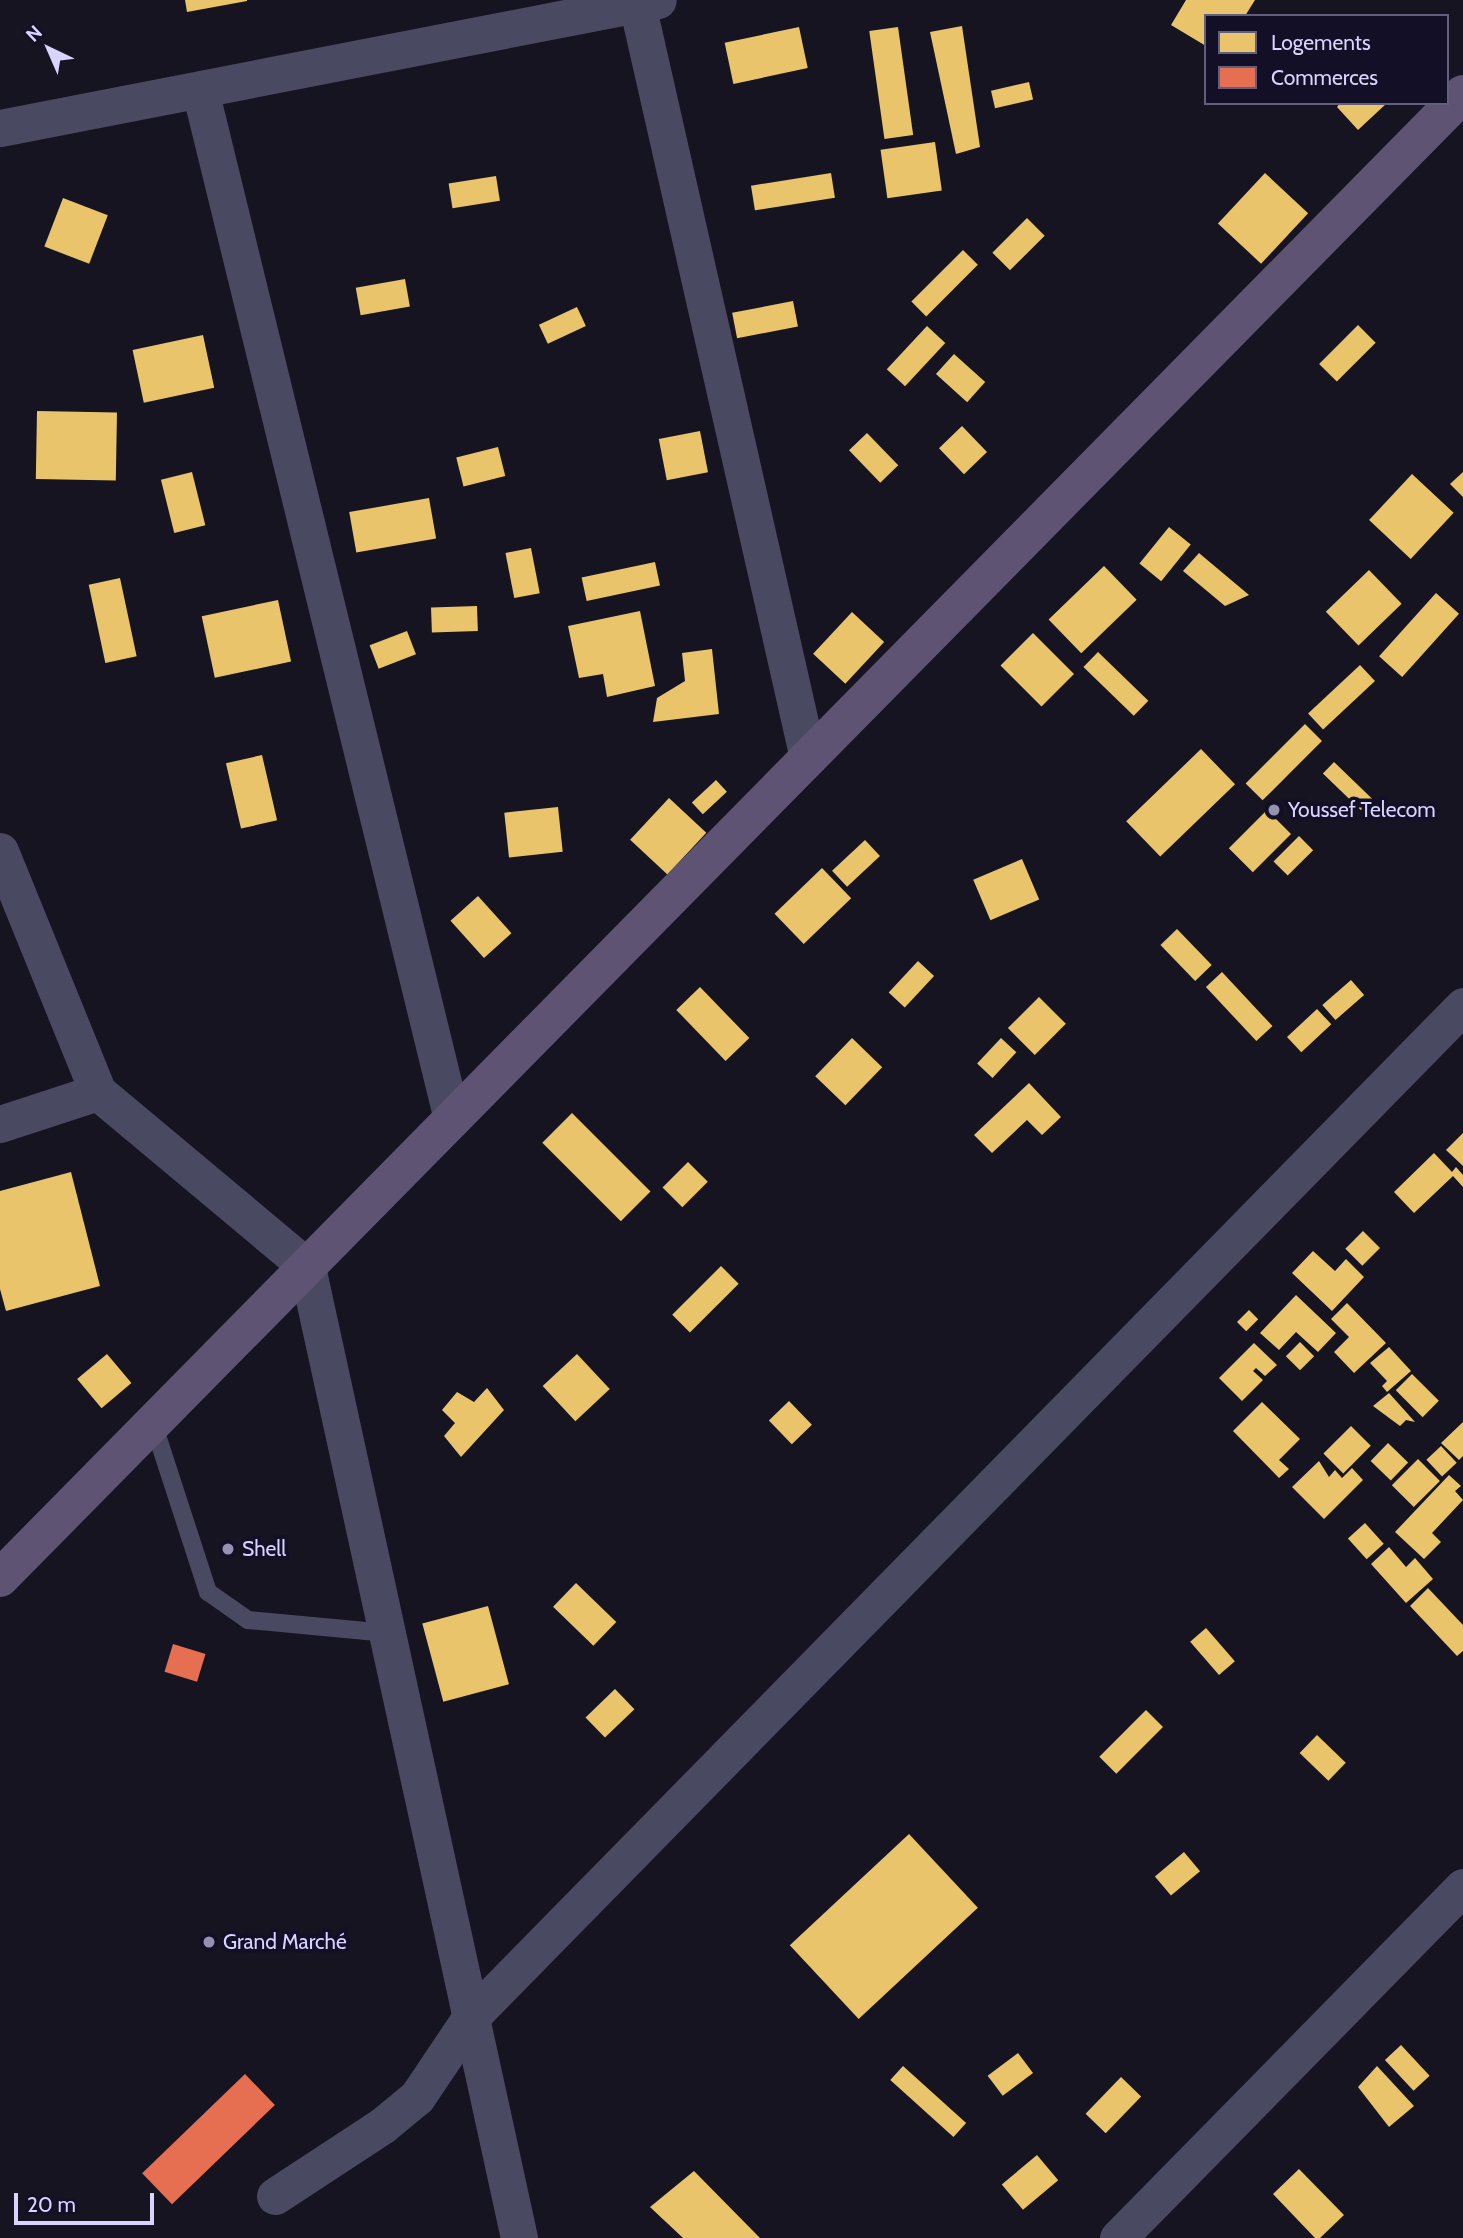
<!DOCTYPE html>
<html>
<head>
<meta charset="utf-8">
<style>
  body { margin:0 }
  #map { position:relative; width:1463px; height:2238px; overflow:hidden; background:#161421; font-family:Cabin,sans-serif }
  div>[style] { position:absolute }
  .homes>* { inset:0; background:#e9c46a; transform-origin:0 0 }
  .shops>* { inset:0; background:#e76f51; transform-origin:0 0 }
  .service>* { height:18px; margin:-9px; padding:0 9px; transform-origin:9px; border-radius:9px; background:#4a4962 }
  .minor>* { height:37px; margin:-18.5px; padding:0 18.5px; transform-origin:18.5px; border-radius:18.5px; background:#4a4962 }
  .primary>* { height:38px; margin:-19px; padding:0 19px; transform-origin:19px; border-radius:19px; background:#5e5373 }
  .dots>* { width:19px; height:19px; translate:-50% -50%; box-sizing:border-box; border:4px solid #130f26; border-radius:50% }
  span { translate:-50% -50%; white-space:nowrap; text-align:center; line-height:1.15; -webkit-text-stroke:7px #130f26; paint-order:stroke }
  .poi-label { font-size:21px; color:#d9d4ff }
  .left { translate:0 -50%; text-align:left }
  .legend { position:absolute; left:1204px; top:14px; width:245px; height:91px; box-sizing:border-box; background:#130f26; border:2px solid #625e7d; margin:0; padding:9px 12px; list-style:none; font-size:21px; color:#d9d4ff }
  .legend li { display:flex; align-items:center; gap:14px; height:35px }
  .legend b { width:35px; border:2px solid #625e7d }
  .north { position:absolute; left:14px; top:14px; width:70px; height:70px; -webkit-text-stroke:5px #130f26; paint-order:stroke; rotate:316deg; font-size:19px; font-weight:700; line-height:28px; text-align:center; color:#d9d4ff }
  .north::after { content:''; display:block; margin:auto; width:24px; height:32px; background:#d9d4ff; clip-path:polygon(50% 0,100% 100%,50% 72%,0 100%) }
  .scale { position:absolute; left:14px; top:2193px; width:140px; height:32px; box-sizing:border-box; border:4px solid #d9d4ff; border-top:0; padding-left:9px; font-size:21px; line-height:24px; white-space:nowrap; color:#d9d4ff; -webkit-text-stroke:5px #130f26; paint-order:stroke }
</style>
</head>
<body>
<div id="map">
  <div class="homes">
    <i style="clip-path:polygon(185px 0,247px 0,247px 1px,187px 12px)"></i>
    <i style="clip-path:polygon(1186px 0,1255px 0,1245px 16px,1206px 16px,1206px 46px,1171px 25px)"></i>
    <i style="clip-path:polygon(962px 26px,980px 147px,956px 154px,930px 32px)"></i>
    <i style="left:799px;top:27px;width:42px;height:76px;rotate:78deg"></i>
    <i style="left:898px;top:27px;width:109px;height:29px;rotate:82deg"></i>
    <i style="left:1029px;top:82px;width:18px;height:39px;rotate:77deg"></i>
    <i style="clip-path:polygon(1340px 103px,1387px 103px,1358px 130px,1337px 107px)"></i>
    <i style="left:935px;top:142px;width:49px;height:55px;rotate:82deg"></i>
    <i style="left:831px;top:173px;width:25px;height:81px;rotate:81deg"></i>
    <i style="left:1265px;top:173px;width:59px;height:69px;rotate:43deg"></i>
    <i style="left:496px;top:176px;width:25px;height:48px;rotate:81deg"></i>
    <i style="left:63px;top:198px;width:48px;height:52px;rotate:21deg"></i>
    <i style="left:1027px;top:218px;width:25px;height:49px;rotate:45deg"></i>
    <i style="left:963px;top:250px;width:21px;height:73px;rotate:45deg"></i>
    <i style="left:405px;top:279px;width:28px;height:50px;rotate:80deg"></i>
    <i style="left:793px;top:301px;width:26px;height:62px;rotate:79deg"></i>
    <i style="left:577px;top:307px;width:21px;height:42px;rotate:65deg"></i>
    <i style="left:1358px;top:325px;width:25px;height:55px;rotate:45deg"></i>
    <i style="left:927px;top:326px;width:25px;height:59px;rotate:43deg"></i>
    <i style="left:203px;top:335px;width:54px;height:72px;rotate:78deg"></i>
    <i style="left:954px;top:354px;width:42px;height:27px;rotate:42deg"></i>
    <i style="left:37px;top:411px;width:80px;height:68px;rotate:1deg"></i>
    <i style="left:962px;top:426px;width:36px;height:32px;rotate:46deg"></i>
    <i style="left:700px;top:431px;width:42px;height:42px;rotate:79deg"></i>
    <i style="left:867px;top:433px;width:45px;height:25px;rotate:46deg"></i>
    <i style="left:498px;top:447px;width:30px;height:43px;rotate:76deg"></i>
    <i style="left:192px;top:472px;width:55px;height:32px;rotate:76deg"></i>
    <i style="clip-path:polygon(1463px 472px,1463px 497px,1450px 484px)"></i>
    <i style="left:1412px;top:474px;width:57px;height:63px;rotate:43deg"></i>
    <i style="left:429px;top:498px;width:41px;height:81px;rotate:80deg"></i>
    <i style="left:1169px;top:527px;width:28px;height:47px;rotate:39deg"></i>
    <i style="left:531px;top:548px;width:46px;height:26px;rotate:79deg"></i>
    <i style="clip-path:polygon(1199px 553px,1249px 595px,1225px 606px,1183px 571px)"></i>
    <i style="left:655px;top:562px;width:24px;height:75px;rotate:78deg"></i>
    <i style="left:1104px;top:566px;width:47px;height:77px;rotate:46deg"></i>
    <i style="left:1369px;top:570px;width:47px;height:60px;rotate:46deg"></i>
    <i style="left:120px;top:578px;width:80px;height:32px;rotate:78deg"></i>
    <i style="left:1436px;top:593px;width:31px;height:85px;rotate:42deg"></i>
    <i style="left:278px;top:600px;width:63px;height:78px;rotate:78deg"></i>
    <i style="left:477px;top:606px;width:25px;height:46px;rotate:88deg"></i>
    <i style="clip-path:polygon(640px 611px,655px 686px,607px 697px,603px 674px,579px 678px,568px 626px)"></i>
    <i style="left:852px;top:612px;width:44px;height:57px;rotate:43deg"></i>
    <i style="left:407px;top:631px;width:25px;height:40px;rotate:69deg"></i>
    <i style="left:1033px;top:633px;width:58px;height:46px;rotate:45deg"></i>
    <i style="clip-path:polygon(712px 649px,719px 714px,653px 722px,657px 698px,685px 681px,682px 653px)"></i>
    <i style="left:1098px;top:652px;width:70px;height:21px;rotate:44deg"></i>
    <i style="left:1360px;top:665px;width:22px;height:71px;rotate:47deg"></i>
    <i style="left:1305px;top:724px;width:24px;height:84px;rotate:45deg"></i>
    <i style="left:1201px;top:749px;width:49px;height:104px;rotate:46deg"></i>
    <i style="left:262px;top:755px;width:67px;height:37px;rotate:77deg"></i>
    <i style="left:1334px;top:762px;width:53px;height:16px;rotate:44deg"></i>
    <i style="left:716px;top:780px;width:16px;height:33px;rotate:47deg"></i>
    <i style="left:669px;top:798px;width:51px;height:57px;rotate:43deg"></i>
    <i style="left:558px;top:807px;width:45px;height:54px;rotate:84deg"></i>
    <i style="left:1267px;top:810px;width:34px;height:54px;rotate:45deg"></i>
    <i style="left:1299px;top:836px;width:20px;height:36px;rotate:45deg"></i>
    <i style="left:865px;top:840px;width:22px;height:45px;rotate:47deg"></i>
    <i style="left:1022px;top:859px;width:44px;height:53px;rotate:67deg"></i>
    <i style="left:822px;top:868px;width:42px;height:66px;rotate:46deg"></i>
    <i style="left:478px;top:896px;width:50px;height:37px;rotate:48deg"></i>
    <i style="left:1177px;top:929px;width:50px;height:23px;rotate:46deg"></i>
    <i style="left:918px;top:961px;width:22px;height:43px;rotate:43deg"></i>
    <i style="left:1222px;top:972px;width:74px;height:22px;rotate:47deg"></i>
    <i style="left:1351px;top:980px;width:20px;height:38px;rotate:49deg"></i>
    <i style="left:700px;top:987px;width:71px;height:33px;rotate:46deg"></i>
    <i style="left:1039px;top:997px;width:38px;height:44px;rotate:45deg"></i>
    <i style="left:1317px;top:1009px;width:21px;height:41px;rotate:47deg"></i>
    <i style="left:852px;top:1038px;width:42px;height:53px;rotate:44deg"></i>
    <i style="left:1001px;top:1038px;width:21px;height:35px;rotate:43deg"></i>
    <i style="clip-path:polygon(1029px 1083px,1061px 1117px,1042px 1135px,1027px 1120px,992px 1153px,974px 1135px)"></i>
    <i style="left:572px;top:1113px;width:111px;height:42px;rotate:45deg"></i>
    <i style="clip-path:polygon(1463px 1133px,1463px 1166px,1446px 1150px)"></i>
    <i style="clip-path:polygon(1434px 1153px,1452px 1172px,1456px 1167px,1463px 1175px,1463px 1187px,1453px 1176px,1414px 1213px,1394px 1192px)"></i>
    <i style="left:688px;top:1162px;width:28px;height:36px;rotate:45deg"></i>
    <i style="clip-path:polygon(71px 1172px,100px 1286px,6px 1311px,0 1289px,0 1191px)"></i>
    <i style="left:1363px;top:1231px;width:24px;height:25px;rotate:45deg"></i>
    <i style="clip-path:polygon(1313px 1251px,1335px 1271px,1346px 1259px,1364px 1277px,1332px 1311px,1292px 1273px)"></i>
    <i style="left:721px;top:1266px;width:25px;height:69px;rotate:45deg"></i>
    <i style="clip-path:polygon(1296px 1295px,1336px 1333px,1318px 1352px,1296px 1332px,1279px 1350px,1260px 1333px)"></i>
    <i style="clip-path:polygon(1347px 1303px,1386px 1343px,1354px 1373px,1334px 1352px,1349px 1337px,1331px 1319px)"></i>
    <i style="left:1249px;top:1310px;width:13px;height:17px;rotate:45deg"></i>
    <i style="left:1300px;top:1342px;width:20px;height:20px;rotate:45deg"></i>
    <i style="clip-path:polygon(1254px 1343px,1277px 1365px,1265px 1376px,1256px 1368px,1253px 1371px,1263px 1380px,1242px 1401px,1219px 1378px)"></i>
    <i style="clip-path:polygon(1389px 1347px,1411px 1371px,1387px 1392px,1382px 1386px,1387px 1381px,1370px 1363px)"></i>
    <i style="left:107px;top:1354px;width:38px;height:39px;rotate:50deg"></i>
    <i style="left:577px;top:1354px;width:48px;height:47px;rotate:47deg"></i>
    <i style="left:1412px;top:1374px;width:38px;height:23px;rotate:45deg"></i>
    <i style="clip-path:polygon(487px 1388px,504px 1410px,461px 1457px,444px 1436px,455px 1423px,442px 1410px,457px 1392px,474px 1402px)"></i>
    <i style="clip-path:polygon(1389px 1393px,1415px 1422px,1406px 1420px,1400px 1426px,1373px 1406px)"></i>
    <i style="left:789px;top:1401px;width:33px;height:28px;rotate:46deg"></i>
    <i style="clip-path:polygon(1262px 1402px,1300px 1439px,1279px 1460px,1289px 1469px,1279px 1478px,1233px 1431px)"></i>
    <i style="clip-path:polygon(1463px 1422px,1463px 1456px,1459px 1460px,1441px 1443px)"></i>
    <i style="left:1351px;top:1426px;width:28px;height:39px;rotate:45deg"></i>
    <i style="left:1388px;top:1443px;width:28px;height:25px;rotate:44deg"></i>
    <i style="left:1441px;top:1446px;width:23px;height:20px;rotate:47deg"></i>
    <i style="left:1418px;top:1459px;width:31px;height:37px;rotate:45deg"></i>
    <i style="clip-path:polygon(1319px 1461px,1329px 1477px,1335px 1470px,1342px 1478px,1352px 1468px,1363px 1480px,1324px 1519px,1292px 1487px)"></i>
    <i style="clip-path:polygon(1449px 1475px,1461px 1486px,1455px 1491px,1463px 1500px,1432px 1533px,1441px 1542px,1424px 1559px,1395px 1532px)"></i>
    <i style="left:1365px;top:1523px;width:28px;height:23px;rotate:48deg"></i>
    <i style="clip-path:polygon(1389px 1547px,1406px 1567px,1415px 1558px,1433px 1579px,1406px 1603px,1371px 1564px)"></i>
    <i style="left:576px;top:1583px;width:56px;height:33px;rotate:44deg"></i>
    <i style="clip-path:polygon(1428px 1588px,1463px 1625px,1463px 1651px,1457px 1656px,1410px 1606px)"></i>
    <i style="left:488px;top:1606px;width:81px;height:68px;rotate:75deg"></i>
    <i style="left:1206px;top:1628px;width:44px;height:21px;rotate:49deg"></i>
    <i style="left:615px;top:1689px;width:28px;height:41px;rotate:46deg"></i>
    <i style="left:1146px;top:1710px;width:24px;height:66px;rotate:45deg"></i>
    <i style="left:1317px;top:1735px;width:40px;height:25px;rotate:44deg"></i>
    <i style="left:909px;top:1834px;width:101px;height:163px;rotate:47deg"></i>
    <i style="left:1184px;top:1852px;width:25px;height:38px;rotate:50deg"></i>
    <i style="left:1401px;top:2045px;width:42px;height:22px;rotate:47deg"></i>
    <i style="left:1018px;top:2053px;width:25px;height:38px;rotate:53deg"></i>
    <i style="left:903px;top:2066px;width:85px;height:19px;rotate:42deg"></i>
    <i style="clip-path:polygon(1377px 2066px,1414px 2106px,1389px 2127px,1358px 2087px)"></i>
    <i style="left:1121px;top:2077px;width:28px;height:51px;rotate:44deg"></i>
    <i style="left:1037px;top:2155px;width:33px;height:46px;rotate:50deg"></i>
    <i style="clip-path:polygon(1299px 2169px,1344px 2215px,1320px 2238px,1315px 2238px,1273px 2194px)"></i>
    <i style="clip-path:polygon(694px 2171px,760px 2238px,683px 2238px,650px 2207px)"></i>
  </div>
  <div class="shops">
    <i style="left:173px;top:1644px;width:34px;height:29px;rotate:17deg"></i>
    <i style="left:245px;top:2074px;width:43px;height:143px;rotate:46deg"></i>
  </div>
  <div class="service">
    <i style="left:153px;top:1423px;width:178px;rotate:72deg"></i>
    <i style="left:208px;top:1592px;width:49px;rotate:35deg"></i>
    <i style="left:248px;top:1620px;width:140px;rotate:5.3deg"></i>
  </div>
  <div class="minor">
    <i style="left:637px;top:4px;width:773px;rotate:77.22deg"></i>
    <i style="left:200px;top:90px;width:1059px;rotate:76.24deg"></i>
    <i style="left:0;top:128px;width:670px;rotate:-11.01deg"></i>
    <i style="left:0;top:851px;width:260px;rotate:67.9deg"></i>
    <i style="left:98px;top:1092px;width:273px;rotate:39.9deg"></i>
    <i style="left:307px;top:1267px;width:994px;rotate:77.68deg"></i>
    <i style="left:0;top:1124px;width:103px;rotate:-18.1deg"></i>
    <i style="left:275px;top:2196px;width:129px;rotate:-33.3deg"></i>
    <i style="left:383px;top:2125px;width:44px;rotate:-39.5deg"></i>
    <i style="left:417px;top:2097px;width:95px;rotate:-56.1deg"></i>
    <i style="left:470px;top:2018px;width:1418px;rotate:-45.54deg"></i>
    <i style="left:1118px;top:2238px;width:492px;rotate:-45.5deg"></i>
  </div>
  <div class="primary">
    <i style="left:0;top:1578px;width:2084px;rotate:-45.41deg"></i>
  </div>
  <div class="dots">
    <i style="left:1274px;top:810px;background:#9591b1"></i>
    <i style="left:228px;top:1549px;background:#9591b1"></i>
    <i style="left:209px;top:1942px;background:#9591b1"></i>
  </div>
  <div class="poi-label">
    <span class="left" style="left:1288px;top:810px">Youssef Telecom</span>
    <span class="left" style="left:242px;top:1549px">Shell</span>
    <span class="left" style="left:223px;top:1942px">Grand Marché</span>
  </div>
  <ul class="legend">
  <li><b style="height:19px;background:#e9c46a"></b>Logements</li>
  <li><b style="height:19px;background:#e76f51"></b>Commerces</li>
  </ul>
  <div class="north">N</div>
  <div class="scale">20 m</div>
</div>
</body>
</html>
